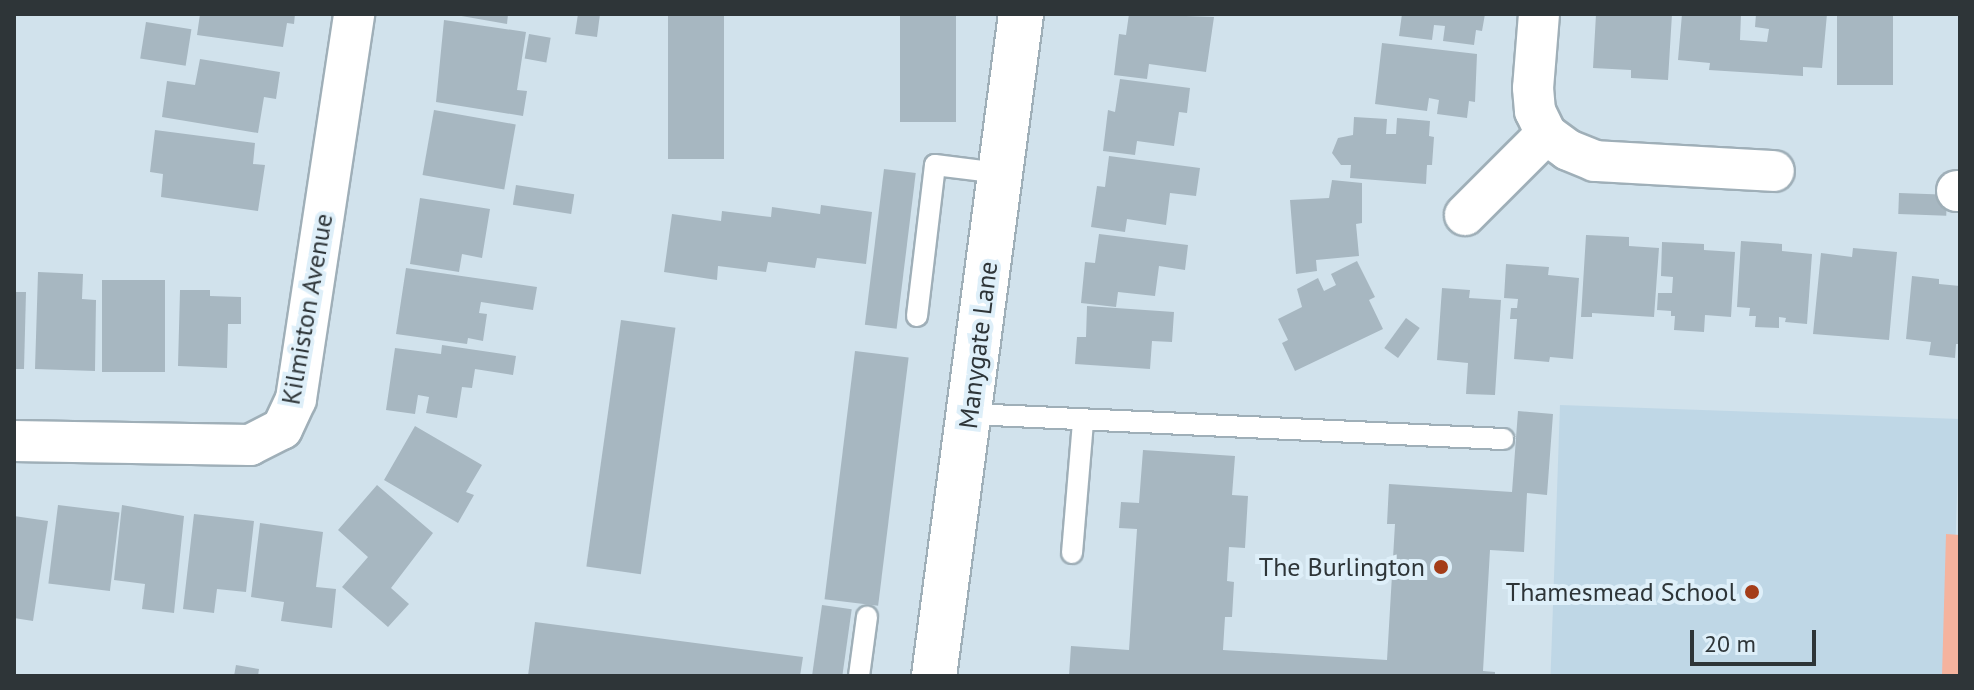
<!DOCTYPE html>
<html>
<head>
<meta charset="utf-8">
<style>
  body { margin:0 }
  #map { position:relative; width:1974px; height:690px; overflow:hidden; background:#d1e2ec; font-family:"PT Sans",sans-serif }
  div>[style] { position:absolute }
  .built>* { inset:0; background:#bfd7e6; transform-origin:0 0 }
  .green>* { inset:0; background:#f5b39e }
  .building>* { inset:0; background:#a7b7c1; transform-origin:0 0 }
  .roads { filter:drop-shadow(2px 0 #9fafb8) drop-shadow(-2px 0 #9fafb8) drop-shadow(0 2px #9fafb8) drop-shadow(0 -2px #9fafb8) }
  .lane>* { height:20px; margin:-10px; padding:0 10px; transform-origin:10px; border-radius:10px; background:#fff }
  .street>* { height:40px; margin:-20px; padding:0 20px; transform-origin:20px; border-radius:20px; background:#fff }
  .secondary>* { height:44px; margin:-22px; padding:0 22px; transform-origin:22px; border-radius:22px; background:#fff }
  .dots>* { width:22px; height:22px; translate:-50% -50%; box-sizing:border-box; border:4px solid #deeff9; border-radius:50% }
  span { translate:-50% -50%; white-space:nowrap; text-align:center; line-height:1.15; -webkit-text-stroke:8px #deeff9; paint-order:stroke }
  .street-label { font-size:26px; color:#2e3538 }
  .poi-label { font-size:26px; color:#2e3538 }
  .right { translate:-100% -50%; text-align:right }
  .frame { position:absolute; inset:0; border:16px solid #2e3538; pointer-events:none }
  .scale { position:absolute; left:1690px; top:630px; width:126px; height:36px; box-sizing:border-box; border:4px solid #2e3538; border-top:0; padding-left:10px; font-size:24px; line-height:28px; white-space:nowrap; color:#2e3538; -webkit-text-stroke:6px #deeff9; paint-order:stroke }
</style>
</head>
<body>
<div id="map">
  <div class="built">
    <i style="left:1560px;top:405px;width:400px;height:272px;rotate:2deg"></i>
  </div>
  <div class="green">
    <i style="clip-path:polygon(1946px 534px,1960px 535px,1960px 676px,1942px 676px)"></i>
  </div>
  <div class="building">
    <i style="clip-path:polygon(200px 14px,295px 14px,294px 24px,287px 23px,283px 47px,197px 35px)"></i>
    <i style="clip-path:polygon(450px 14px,508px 14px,507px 24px)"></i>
    <i style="clip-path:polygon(578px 14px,600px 14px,597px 37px,575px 34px)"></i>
    <i style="left:668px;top:14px;width:56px;height:145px"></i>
    <i style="left:900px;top:14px;width:56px;height:108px"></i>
    <i style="clip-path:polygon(1129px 14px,1214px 17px,1206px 72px,1149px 64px,1147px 79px,1114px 75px,1119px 34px,1126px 35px)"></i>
    <i style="clip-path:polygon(1402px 14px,1485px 14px,1482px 31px,1476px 30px,1474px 45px,1443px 41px,1445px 26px,1434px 25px,1432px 40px,1399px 36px)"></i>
    <i style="clip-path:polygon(1596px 14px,1672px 14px,1668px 80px,1631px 78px,1631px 70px,1593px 68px)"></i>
    <i style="clip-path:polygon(1682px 14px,1741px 14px,1740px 40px,1767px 42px,1769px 29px,1755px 27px,1756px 14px,1827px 14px,1822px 68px,1803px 67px,1803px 76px,1709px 70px,1710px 63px,1678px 60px)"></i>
    <i style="left:1837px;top:14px;width:56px;height:71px"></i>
    <i style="clip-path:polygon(444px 20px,526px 32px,517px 90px,527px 91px,523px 116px,436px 102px)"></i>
    <i style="left:146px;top:22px;width:46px;height:37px;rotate:9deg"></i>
    <i style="left:529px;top:34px;width:22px;height:25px;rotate:10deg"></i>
    <i style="clip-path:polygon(1382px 43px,1477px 54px,1475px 102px,1469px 101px,1467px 118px,1437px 114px,1439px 100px,1429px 98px,1427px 111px,1375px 104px)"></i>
    <i style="clip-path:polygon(200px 59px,280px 72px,276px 99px,264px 97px,258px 133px,162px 117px,167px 81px,195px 85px)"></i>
    <i style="clip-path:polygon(1120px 79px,1190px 88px,1187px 113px,1179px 112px,1174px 146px,1137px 141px,1135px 155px,1103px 151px,1108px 110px,1115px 112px)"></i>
    <i style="left:434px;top:110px;width:83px;height:66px;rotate:10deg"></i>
    <i style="clip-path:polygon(1354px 117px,1387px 119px,1386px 134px,1396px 134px,1397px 118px,1430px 121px,1429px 136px,1434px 137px,1432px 165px,1427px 165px,1426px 184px,1350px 178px,1351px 165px,1341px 165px,1332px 153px,1338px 138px,1353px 135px)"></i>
    <i style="clip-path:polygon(155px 130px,255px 143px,253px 164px,265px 165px,258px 211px,161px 197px,163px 174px,150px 172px)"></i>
    <i style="clip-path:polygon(1109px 156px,1200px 168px,1196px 196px,1170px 193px,1166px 225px,1127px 219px,1125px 232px,1091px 227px,1097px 186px,1105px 187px)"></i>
    <i style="left:884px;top:169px;width:32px;height:157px;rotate:7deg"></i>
    <i style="clip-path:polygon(1332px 180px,1362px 183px,1362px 223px,1356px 224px,1359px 256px,1316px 260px,1317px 271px,1296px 274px,1290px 200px,1329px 198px)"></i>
    <i style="left:516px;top:185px;width:59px;height:20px;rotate:9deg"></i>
    <i style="left:1899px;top:193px;width:48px;height:21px;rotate:2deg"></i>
    <i style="clip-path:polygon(420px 198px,490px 209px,482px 258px,462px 254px,459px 272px,410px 264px)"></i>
    <i style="clip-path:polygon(821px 205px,872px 212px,866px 264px,817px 258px,815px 268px,768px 262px,766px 272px,718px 266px,717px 280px,664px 272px,672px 214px,721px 221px,722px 211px,771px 217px,772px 207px,820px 214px)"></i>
    <i style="clip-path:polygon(1099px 234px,1188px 245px,1185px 270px,1159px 266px,1155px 296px,1118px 292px,1116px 307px,1081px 303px,1085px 262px,1095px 263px)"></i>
    <i style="clip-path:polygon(1586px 235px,1629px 237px,1629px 246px,1659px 248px,1654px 317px,1592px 313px,1592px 317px,1581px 317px)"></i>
    <i style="clip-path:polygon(1741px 241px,1782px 244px,1782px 251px,1812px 254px,1807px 324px,1785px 322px,1786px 318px,1779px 317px,1779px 328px,1755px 327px,1756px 316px,1749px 316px,1750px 308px,1737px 307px)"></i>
    <i style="clip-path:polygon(1662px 242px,1704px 244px,1704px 250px,1735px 252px,1731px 317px,1705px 315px,1704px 332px,1674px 330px,1675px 316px,1671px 316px,1671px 311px,1657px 310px,1658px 293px,1672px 293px,1673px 277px,1661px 276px)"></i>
    <i style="clip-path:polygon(1853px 248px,1897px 252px,1889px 340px,1813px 334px,1821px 253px,1852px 257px)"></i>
    <i style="clip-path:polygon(1357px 261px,1375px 297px,1369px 300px,1383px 329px,1295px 371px,1282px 343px,1288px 340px,1278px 319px,1302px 307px,1297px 289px,1318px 278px,1324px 291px,1336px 285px,1331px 274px)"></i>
    <i style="clip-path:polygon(1506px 264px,1549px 267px,1548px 275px,1579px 278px,1573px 359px,1550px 357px,1549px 362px,1514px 359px,1517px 319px,1510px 319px,1511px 308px,1517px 308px,1518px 299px,1504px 298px)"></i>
    <i style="clip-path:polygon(406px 268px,537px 287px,533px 310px,481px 302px,479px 313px,487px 314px,483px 341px,468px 338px,467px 344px,396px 334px)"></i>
    <i style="clip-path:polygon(38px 272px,83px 274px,82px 299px,96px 300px,95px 371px,35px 369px)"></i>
    <i style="clip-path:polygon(1912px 276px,1939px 279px,1939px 284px,1960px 286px,1960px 344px,1956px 344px,1955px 358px,1929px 355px,1931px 342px,1906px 339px)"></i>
    <i style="left:102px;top:280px;width:63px;height:92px"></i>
    <i style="clip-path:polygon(1442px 288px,1470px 290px,1469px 298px,1501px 300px,1495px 395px,1466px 394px,1468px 363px,1437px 360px)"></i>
    <i style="clip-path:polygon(180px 290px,210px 290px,210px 296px,241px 297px,241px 324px,228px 324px,227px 368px,178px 366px)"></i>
    <i style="clip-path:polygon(14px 292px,26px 292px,24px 369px,14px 369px)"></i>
    <i style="clip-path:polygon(1087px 306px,1174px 312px,1172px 342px,1152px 341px,1150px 369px,1075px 364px,1077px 337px,1086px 337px)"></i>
    <i style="left:1406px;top:318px;width:17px;height:37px;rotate:36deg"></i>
    <i style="left:621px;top:320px;width:55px;height:249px;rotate:8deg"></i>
    <i style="clip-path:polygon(442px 345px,516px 356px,513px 375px,475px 369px,472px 388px,462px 387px,457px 418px,426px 413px,429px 397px,418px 395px,415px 414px,386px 410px,395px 348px,441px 354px)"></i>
    <i style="left:855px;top:351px;width:54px;height:250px;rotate:7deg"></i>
    <i style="clip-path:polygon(1518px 411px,1553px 414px,1547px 495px,1527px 493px,1524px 552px,1490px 550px,1483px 671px,1495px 672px,1495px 676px,1069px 676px,1071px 646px,1129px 650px,1137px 529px,1119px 528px,1121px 502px,1139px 503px,1143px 450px,1235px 456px,1232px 495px,1248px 496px,1245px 548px,1229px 547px,1227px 581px,1234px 582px,1232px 617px,1225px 617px,1223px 650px,1387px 660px,1395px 524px,1387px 524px,1389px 484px,1512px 492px)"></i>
    <i style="clip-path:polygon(415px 426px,482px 465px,466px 492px,474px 495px,458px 523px,384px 480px)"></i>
    <i style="clip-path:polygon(377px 485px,433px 533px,391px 588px,409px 604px,388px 627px,342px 587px,368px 557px,338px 530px)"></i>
    <i style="left:58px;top:505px;width:62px;height:79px;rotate:7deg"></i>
    <i style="clip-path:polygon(122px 505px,184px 516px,174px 613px,142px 609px,145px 584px,114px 580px)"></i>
    <i style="clip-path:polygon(194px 514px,254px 521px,246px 592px,217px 589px,214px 613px,183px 609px)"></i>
    <i style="clip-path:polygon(14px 516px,48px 521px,33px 621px,14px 618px)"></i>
    <i style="clip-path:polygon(260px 523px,323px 532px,316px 587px,336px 589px,332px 628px,281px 621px,284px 602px,251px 597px)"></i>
    <i style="left:822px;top:605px;width:30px;height:72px;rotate:8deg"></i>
    <i style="clip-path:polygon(535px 622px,803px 657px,800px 676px,528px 676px)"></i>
    <i style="clip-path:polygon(236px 665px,259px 669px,258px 676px,234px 676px)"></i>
  </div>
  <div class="roads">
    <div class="lane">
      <i style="left:917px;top:316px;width:152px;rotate:-83.2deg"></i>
      <i style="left:935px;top:165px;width:64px;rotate:7.1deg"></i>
      <i style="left:971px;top:414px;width:533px;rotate:2.69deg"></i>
      <i style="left:1072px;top:553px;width:132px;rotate:-85.2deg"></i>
      <i style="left:859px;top:676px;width:60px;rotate:-82.3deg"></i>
    </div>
    <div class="street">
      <i style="left:1539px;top:14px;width:74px;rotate:94.6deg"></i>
      <i style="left:1533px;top:88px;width:23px;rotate:85deg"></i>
      <i style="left:1535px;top:111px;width:25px;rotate:64deg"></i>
      <i style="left:1546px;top:134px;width:27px;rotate:36deg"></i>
      <i style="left:1568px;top:150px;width:29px;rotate:22deg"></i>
      <i style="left:1595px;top:161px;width:179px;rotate:3.2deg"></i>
      <i style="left:1957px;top:191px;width:3px"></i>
      <i style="left:1465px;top:215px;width:115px;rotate:-45deg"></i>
      <i style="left:14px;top:441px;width:236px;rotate:1deg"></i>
      <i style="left:250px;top:445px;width:36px;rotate:-27deg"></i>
      <i style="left:282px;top:429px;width:33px;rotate:-65deg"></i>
      <i style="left:296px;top:399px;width:389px;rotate:-81.4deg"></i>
    </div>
    <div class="secondary">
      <i style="left:934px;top:676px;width:668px;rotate:-82.51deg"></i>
    </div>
  </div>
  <div class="dots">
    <i style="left:1441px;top:567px;background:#a43d19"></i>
    <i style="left:1752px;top:592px;background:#a43d19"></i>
  </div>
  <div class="street-label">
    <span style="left:307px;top:309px;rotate:-80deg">Kilmiston Avenue</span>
    <span style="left:978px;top:345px;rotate:-83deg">Manygate Lane</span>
  </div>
  <div class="poi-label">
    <span class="right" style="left:1425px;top:567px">The Burlington</span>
    <span class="right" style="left:1736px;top:592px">Thamesmead School</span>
  </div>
  <div class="frame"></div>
  <div class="scale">20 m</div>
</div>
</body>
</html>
